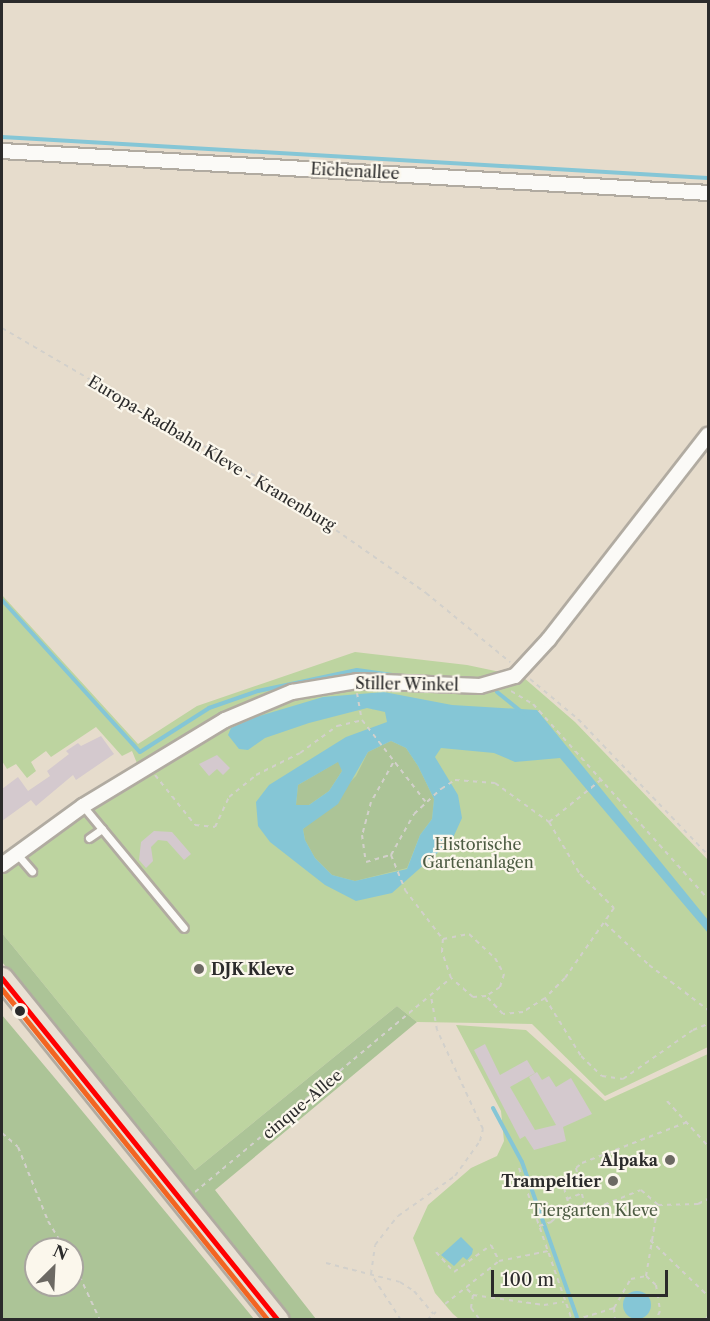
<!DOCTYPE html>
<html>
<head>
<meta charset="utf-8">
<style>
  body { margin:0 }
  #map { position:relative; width:710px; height:1321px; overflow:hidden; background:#e6dccc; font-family:"Libre Caslon Text",serif }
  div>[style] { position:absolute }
  .green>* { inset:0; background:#bdd4a0 }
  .forest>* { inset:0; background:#acc497 }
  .water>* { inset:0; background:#85c6d6 }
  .round { border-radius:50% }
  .stream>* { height:4px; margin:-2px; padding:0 2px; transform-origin:2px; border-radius:2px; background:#85c6d6 }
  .building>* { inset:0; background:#d4c9ce }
  .path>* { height:2px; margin-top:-1px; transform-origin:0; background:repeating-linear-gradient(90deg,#d2d0cb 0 4.5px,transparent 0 9px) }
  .roads { filter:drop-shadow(2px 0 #b1aba1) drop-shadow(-2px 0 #b1aba1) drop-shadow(0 2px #b1aba1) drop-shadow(0 -2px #b1aba1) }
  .lane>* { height:7px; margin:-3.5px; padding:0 3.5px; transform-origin:3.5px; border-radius:3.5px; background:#fbfaf7 }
  .street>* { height:14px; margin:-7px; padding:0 7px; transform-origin:7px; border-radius:7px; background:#fbfaf7 }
  .primary>* { height:21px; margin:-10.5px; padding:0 10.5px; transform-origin:10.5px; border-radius:10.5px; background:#e9e1d4 }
  .bus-1>* { height:4.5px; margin:-2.25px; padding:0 2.25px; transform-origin:2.25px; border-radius:2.25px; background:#f00 }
  .bus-2>* { height:4.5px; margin:-2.25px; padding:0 2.25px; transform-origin:2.25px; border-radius:2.25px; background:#f26522 }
  .dots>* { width:16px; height:16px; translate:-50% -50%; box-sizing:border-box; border:3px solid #fbf7ec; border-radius:50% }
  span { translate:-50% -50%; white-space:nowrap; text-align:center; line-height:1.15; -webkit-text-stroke:4.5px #fbf7ec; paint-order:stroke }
  .street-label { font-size:16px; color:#2b2b2b }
  .park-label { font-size:16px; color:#4d5c43 }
  .poi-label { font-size:16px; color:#2b2b2b; font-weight:700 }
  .left { translate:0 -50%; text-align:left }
  .right { translate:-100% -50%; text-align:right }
  .frame { position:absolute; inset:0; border:3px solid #2b2b2b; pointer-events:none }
  .north { position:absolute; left:24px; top:1237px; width:60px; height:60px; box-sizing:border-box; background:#fbf7ec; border:2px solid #a8a59f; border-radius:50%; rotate:24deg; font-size:16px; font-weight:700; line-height:24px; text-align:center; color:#2b2b2b }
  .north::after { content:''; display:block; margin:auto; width:21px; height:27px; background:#6c6963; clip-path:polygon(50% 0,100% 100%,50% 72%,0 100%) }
  .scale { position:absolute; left:491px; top:1270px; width:177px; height:27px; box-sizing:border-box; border:3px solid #2b2b2b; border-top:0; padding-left:8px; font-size:18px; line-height:21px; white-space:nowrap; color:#2b2b2b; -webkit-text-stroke:4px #fbf7ec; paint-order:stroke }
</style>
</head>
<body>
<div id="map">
  <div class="green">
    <i style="clip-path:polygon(2px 595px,138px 744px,197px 706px,355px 652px,467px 665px,505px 673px,516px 671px,575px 722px,708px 860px,708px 1047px,605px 1096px,532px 1024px,417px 1022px,397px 1006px,195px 1170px,2px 933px,2px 874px,141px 773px,132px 751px,122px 756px,96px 727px,51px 757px,46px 751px,31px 762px,36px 771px,27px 778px,16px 764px,7px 769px,2px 761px)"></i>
    <i style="clip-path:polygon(456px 1025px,526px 1030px,605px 1101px,708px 1054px,708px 1319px,459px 1319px,453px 1314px,435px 1293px,413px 1238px,428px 1205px,471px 1168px,497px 1156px,504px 1141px,501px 1111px)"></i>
  </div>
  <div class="forest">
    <i style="clip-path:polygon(391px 741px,406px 748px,418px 766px,434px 799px,432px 819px,420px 835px,407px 868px,355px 881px,332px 875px,315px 858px,305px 840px,303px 829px,356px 776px,368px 752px)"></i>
    <i style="clip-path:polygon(339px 761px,342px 771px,329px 791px,309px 805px,296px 805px,298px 785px)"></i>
    <i style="clip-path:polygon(2px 933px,195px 1170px,397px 1006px,417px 1022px,215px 1190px,316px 1319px,287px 1319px,2px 962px)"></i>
    <i style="clip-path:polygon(evenodd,2px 1015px,64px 1089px,254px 1319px,2px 1319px,2px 1015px,36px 1249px,72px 1249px,72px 1285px,36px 1285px,36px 1249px)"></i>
  </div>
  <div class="water">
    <i style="clip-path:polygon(evenodd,384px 692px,452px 705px,537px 710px,708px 920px,708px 933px,560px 758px,515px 762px,494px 753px,441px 748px,435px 757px,458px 795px,462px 818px,452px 840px,392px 893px,356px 901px,325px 885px,270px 842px,258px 826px,256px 802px,269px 785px,346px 737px,387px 722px,385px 712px,367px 708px,309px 723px,265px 738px,248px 750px,239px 749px,228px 735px,231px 728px,256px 717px,323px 697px,384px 692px,391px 741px,406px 748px,418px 766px,434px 799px,432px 819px,420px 835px,407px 869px,355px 881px,332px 875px,315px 858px,305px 840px,303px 829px,338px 804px,368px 752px,391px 741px,384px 692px,338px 762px,342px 771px,329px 791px,309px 805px,296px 805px,298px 785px,338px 762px)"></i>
    <i style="clip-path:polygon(461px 1237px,473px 1249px,472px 1254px,467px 1260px,463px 1257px,454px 1266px,441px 1255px)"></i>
    <i class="round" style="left:623px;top:1291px;width:28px;height:28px"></i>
  </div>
  <div class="stream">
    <i style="left:2px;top:137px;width:707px;rotate:3.32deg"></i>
    <i style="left:2px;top:600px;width:205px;rotate:47.8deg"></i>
    <i style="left:140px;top:752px;width:82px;rotate:-32.5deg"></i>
    <i style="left:209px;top:708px;width:52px;rotate:-19.1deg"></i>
    <i style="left:258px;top:691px;width:101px;rotate:-12deg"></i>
    <i style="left:357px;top:670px;width:50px;rotate:8deg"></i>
    <i style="left:497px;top:692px;width:35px;rotate:39deg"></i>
    <i style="left:493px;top:1108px;width:61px;rotate:61.8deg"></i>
    <i style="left:522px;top:1162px;width:168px;rotate:70.5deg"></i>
  </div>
  <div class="building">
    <i style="clip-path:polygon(101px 736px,114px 754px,76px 780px,73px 775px,36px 806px,31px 800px,2px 821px,2px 789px,18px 777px,28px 791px,50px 776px,47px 771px,69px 754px,66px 751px,78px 743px,81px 746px)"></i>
    <i style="clip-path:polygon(217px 755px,230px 768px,223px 775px,217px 769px,209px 776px,199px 764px)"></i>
    <i style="clip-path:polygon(154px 831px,172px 832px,191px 854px,184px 860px,167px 841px,158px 840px,151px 847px,153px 861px,146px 868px,139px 860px,141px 842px)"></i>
    <i style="clip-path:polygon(485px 1044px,500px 1075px,527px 1060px,535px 1073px,510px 1087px,535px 1130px,556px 1125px,529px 1077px,537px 1072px,542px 1080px,549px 1076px,556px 1087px,571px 1078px,592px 1114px,563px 1127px,566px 1141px,534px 1150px,525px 1136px,520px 1139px,474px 1050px)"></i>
  </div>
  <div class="path">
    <i style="left:2px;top:328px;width:319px;rotate:30.3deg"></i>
    <i style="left:277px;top:489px;width:182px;rotate:34.9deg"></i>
    <i style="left:426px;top:593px;width:109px;rotate:39.4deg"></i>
    <i style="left:530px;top:679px;width:62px;rotate:39.8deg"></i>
    <i style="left:578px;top:719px;width:188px;rotate:46.3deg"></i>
    <i style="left:511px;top:691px;width:26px;rotate:31deg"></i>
    <i style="left:533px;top:704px;width:262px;rotate:48.1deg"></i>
    <i style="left:357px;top:693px;width:27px;rotate:80deg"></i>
    <i style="left:362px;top:720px;width:103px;rotate:52.1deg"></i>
    <i style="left:393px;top:763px;width:45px;rotate:119.4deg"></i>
    <i style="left:371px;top:802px;width:34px;rotate:105deg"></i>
    <i style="left:362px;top:835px;width:27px;rotate:82deg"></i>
    <i style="left:366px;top:862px;width:26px;rotate:-16deg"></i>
    <i style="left:391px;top:855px;width:47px;rotate:-60.7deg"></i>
    <i style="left:414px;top:814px;width:37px;rotate:-43deg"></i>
    <i style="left:441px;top:789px;width:17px;rotate:-33deg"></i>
    <i style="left:455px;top:780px;width:40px;rotate:4.3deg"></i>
    <i style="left:495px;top:783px;width:67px;rotate:35.8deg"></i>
    <i style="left:549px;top:822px;width:61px;rotate:59.2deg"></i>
    <i style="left:580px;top:874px;width:48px;rotate:45deg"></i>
    <i style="left:614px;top:908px;width:85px;rotate:125deg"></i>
    <i style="left:565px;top:978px;width:28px;rotate:135deg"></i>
    <i style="left:545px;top:998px;width:26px;rotate:148deg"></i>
    <i style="left:523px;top:1012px;width:20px;rotate:174deg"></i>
    <i style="left:503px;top:1014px;width:25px;rotate:-133deg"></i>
    <i style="left:155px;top:775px;width:64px;rotate:51.3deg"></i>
    <i style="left:195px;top:825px;width:20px;rotate:6deg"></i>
    <i style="left:215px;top:827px;width:33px;rotate:-65deg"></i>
    <i style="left:229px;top:797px;width:35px;rotate:-39deg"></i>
    <i style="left:256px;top:775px;width:49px;rotate:-26.6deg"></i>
    <i style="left:300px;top:753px;width:46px;rotate:-36.1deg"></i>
    <i style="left:337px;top:726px;width:26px;rotate:-13deg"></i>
    <i style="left:549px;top:822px;width:68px;rotate:-39.1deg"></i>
    <i style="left:391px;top:855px;width:38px;rotate:68deg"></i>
    <i style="left:405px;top:890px;width:61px;rotate:52.4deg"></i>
    <i style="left:605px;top:923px;width:61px;rotate:43.7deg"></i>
    <i style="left:649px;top:965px;width:74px;rotate:37.3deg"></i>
    <i style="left:469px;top:934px;width:35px;rotate:43deg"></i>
    <i style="left:495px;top:958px;width:18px;rotate:61deg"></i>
    <i style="left:504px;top:974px;width:14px;rotate:107deg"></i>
    <i style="left:500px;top:987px;width:17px;rotate:147deg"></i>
    <i style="left:486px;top:996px;width:13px;rotate:176deg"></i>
    <i style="left:473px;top:997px;width:29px;rotate:-139deg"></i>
    <i style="left:451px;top:978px;width:28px;rotate:-109deg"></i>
    <i style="left:442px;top:952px;width:13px;rotate:-86deg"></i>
    <i style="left:443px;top:939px;width:26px;rotate:-11deg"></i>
    <i style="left:545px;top:998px;width:68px;rotate:58.2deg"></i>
    <i style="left:581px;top:1056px;width:29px;rotate:44deg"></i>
    <i style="left:602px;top:1076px;width:21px;rotate:8deg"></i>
    <i style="left:623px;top:1079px;width:85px;rotate:-35deg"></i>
    <i style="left:693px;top:1030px;width:16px;rotate:-22deg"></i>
    <i style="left:667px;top:1101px;width:61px;rotate:47.7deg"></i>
    <i style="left:2px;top:1133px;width:21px;rotate:41deg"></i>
    <i style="left:18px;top:1147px;width:80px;rotate:67.9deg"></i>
    <i style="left:48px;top:1221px;width:33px;rotate:59deg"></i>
    <i style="left:519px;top:1168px;width:161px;rotate:70.8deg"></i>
    <i style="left:564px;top:1188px;width:18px;rotate:74deg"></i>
    <i style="left:569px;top:1205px;width:27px;rotate:6deg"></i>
    <i style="left:596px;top:1208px;width:48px;rotate:-21.8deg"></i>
    <i style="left:641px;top:1190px;width:23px;rotate:41deg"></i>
    <i style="left:658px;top:1205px;width:40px;rotate:-1.4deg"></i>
    <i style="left:698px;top:1204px;width:11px;rotate:-27deg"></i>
    <i style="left:195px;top:1192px;width:334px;rotate:-39.9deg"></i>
    <i style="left:567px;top:1199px;width:17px;rotate:-21deg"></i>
    <i style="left:585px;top:1207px;width:40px;rotate:-103deg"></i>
    <i style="left:576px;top:1168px;width:8px;rotate:-40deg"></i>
    <i style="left:582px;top:1163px;width:113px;rotate:-21.3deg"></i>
    <i style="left:539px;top:1226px;width:13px;rotate:-18deg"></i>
    <i style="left:551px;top:1222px;width:25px;rotate:-43deg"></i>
    <i style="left:650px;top:1240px;width:81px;rotate:44deg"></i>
    <i style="left:436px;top:1252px;width:27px;rotate:48deg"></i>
    <i style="left:454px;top:1272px;width:46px;rotate:-36.1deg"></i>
    <i style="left:491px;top:1245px;width:18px;rotate:63deg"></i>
    <i style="left:72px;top:1260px;width:66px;rotate:65deg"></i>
    <i style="left:326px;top:1263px;width:76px;rotate:14.4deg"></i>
    <i style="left:400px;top:1282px;width:17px;rotate:33deg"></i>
    <i style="left:414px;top:1291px;width:30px;rotate:50deg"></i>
    <i style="left:646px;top:1276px;width:13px;rotate:42deg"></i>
    <i style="left:656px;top:1285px;width:26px;rotate:81deg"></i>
    <i style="left:660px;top:1311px;width:10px;rotate:114deg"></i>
    <i style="left:467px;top:1289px;width:8px;rotate:45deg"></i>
    <i style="left:473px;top:1295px;width:13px;rotate:99deg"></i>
    <i style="left:471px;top:1308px;width:15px;rotate:53deg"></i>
    <i style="left:473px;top:1295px;width:72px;rotate:8deg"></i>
    <i style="left:544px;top:1305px;width:20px;rotate:-9deg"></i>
    <i style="left:445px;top:1304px;width:69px;rotate:-38.5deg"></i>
    <i style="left:499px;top:1261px;width:50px;rotate:-11.5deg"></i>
    <i style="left:614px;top:1308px;width:12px;rotate:85deg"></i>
    <i style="left:401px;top:1320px;width:55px;rotate:-123.1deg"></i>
    <i style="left:371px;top:1274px;width:29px;rotate:-82deg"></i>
    <i style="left:375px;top:1245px;width:37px;rotate:-52deg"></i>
    <i style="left:398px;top:1216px;width:70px;rotate:-35.1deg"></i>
    <i style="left:455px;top:1176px;width:43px;rotate:-54.5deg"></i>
    <i style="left:480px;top:1141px;width:12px;rotate:-76deg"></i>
    <i style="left:483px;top:1129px;width:109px;rotate:-114.9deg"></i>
    <i style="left:437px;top:1030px;width:35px;rotate:-100deg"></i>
    <i style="left:427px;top:1320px;width:12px;rotate:-42deg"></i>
    <i style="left:575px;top:1320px;width:41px;rotate:-17.1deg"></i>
    <i style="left:614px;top:1308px;width:34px;rotate:-60deg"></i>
    <i style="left:631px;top:1279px;width:15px;rotate:-11deg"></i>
    <i style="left:646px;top:1276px;width:72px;rotate:-80.4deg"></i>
    <i style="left:705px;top:1320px;width:5px;rotate:-53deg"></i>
  </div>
  <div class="roads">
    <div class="lane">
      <i style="left:83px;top:806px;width:158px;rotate:50.4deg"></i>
      <i style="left:89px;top:838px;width:16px;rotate:-35deg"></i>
      <i style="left:17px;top:854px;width:23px;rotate:49deg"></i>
    </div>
    <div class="street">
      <i style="left:2px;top:151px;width:707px;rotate:3.4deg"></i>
      <i style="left:2px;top:865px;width:100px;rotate:-36.1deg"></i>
      <i style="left:83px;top:806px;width:166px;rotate:-31.2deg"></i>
      <i style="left:225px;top:720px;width:73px;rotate:-22.7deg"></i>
      <i style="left:292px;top:692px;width:67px;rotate:-9.5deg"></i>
      <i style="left:358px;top:681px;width:122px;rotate:2.3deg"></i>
      <i style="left:480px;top:686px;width:36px;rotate:-16deg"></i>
      <i style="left:515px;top:676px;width:50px;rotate:-47.4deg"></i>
      <i style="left:549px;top:639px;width:259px;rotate:-52.1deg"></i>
    </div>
    <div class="primary">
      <i style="left:2px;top:978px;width:439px;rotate:51.1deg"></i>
    </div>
  </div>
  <div class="bus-1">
    <i style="left:2px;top:978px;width:439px;rotate:51.1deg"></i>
  </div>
  <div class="bus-2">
    <i style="left:2px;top:989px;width:425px;rotate:51.2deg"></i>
  </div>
  <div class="dots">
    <i style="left:199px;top:969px;background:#6c6963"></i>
    <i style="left:20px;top:1011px;background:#2b2b2b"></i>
    <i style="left:670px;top:1160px;background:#6c6963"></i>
    <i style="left:613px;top:1181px;background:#6c6963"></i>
  </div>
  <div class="street-label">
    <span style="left:355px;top:171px;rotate:3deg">Eichenallee</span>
    <span style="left:212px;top:453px;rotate:31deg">Europa-Radbahn Kleve - Kranenburg</span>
    <span style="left:407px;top:684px;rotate:1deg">Stiller Winkel</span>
    <span style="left:302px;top:1104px;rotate:-40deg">cinque-Allee</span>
  </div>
  <div class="park-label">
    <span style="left:478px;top:853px">Historische<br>Gartenanlagen</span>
    <span style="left:594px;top:1210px">Tiergarten Kleve</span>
  </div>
  <div class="poi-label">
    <span class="left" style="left:211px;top:969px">DJK Kleve</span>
    <span class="right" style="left:658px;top:1160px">Alpaka</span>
    <span class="right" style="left:601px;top:1181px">Trampeltier</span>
  </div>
  <div class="frame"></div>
  <div class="north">N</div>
  <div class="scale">100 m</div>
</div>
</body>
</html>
